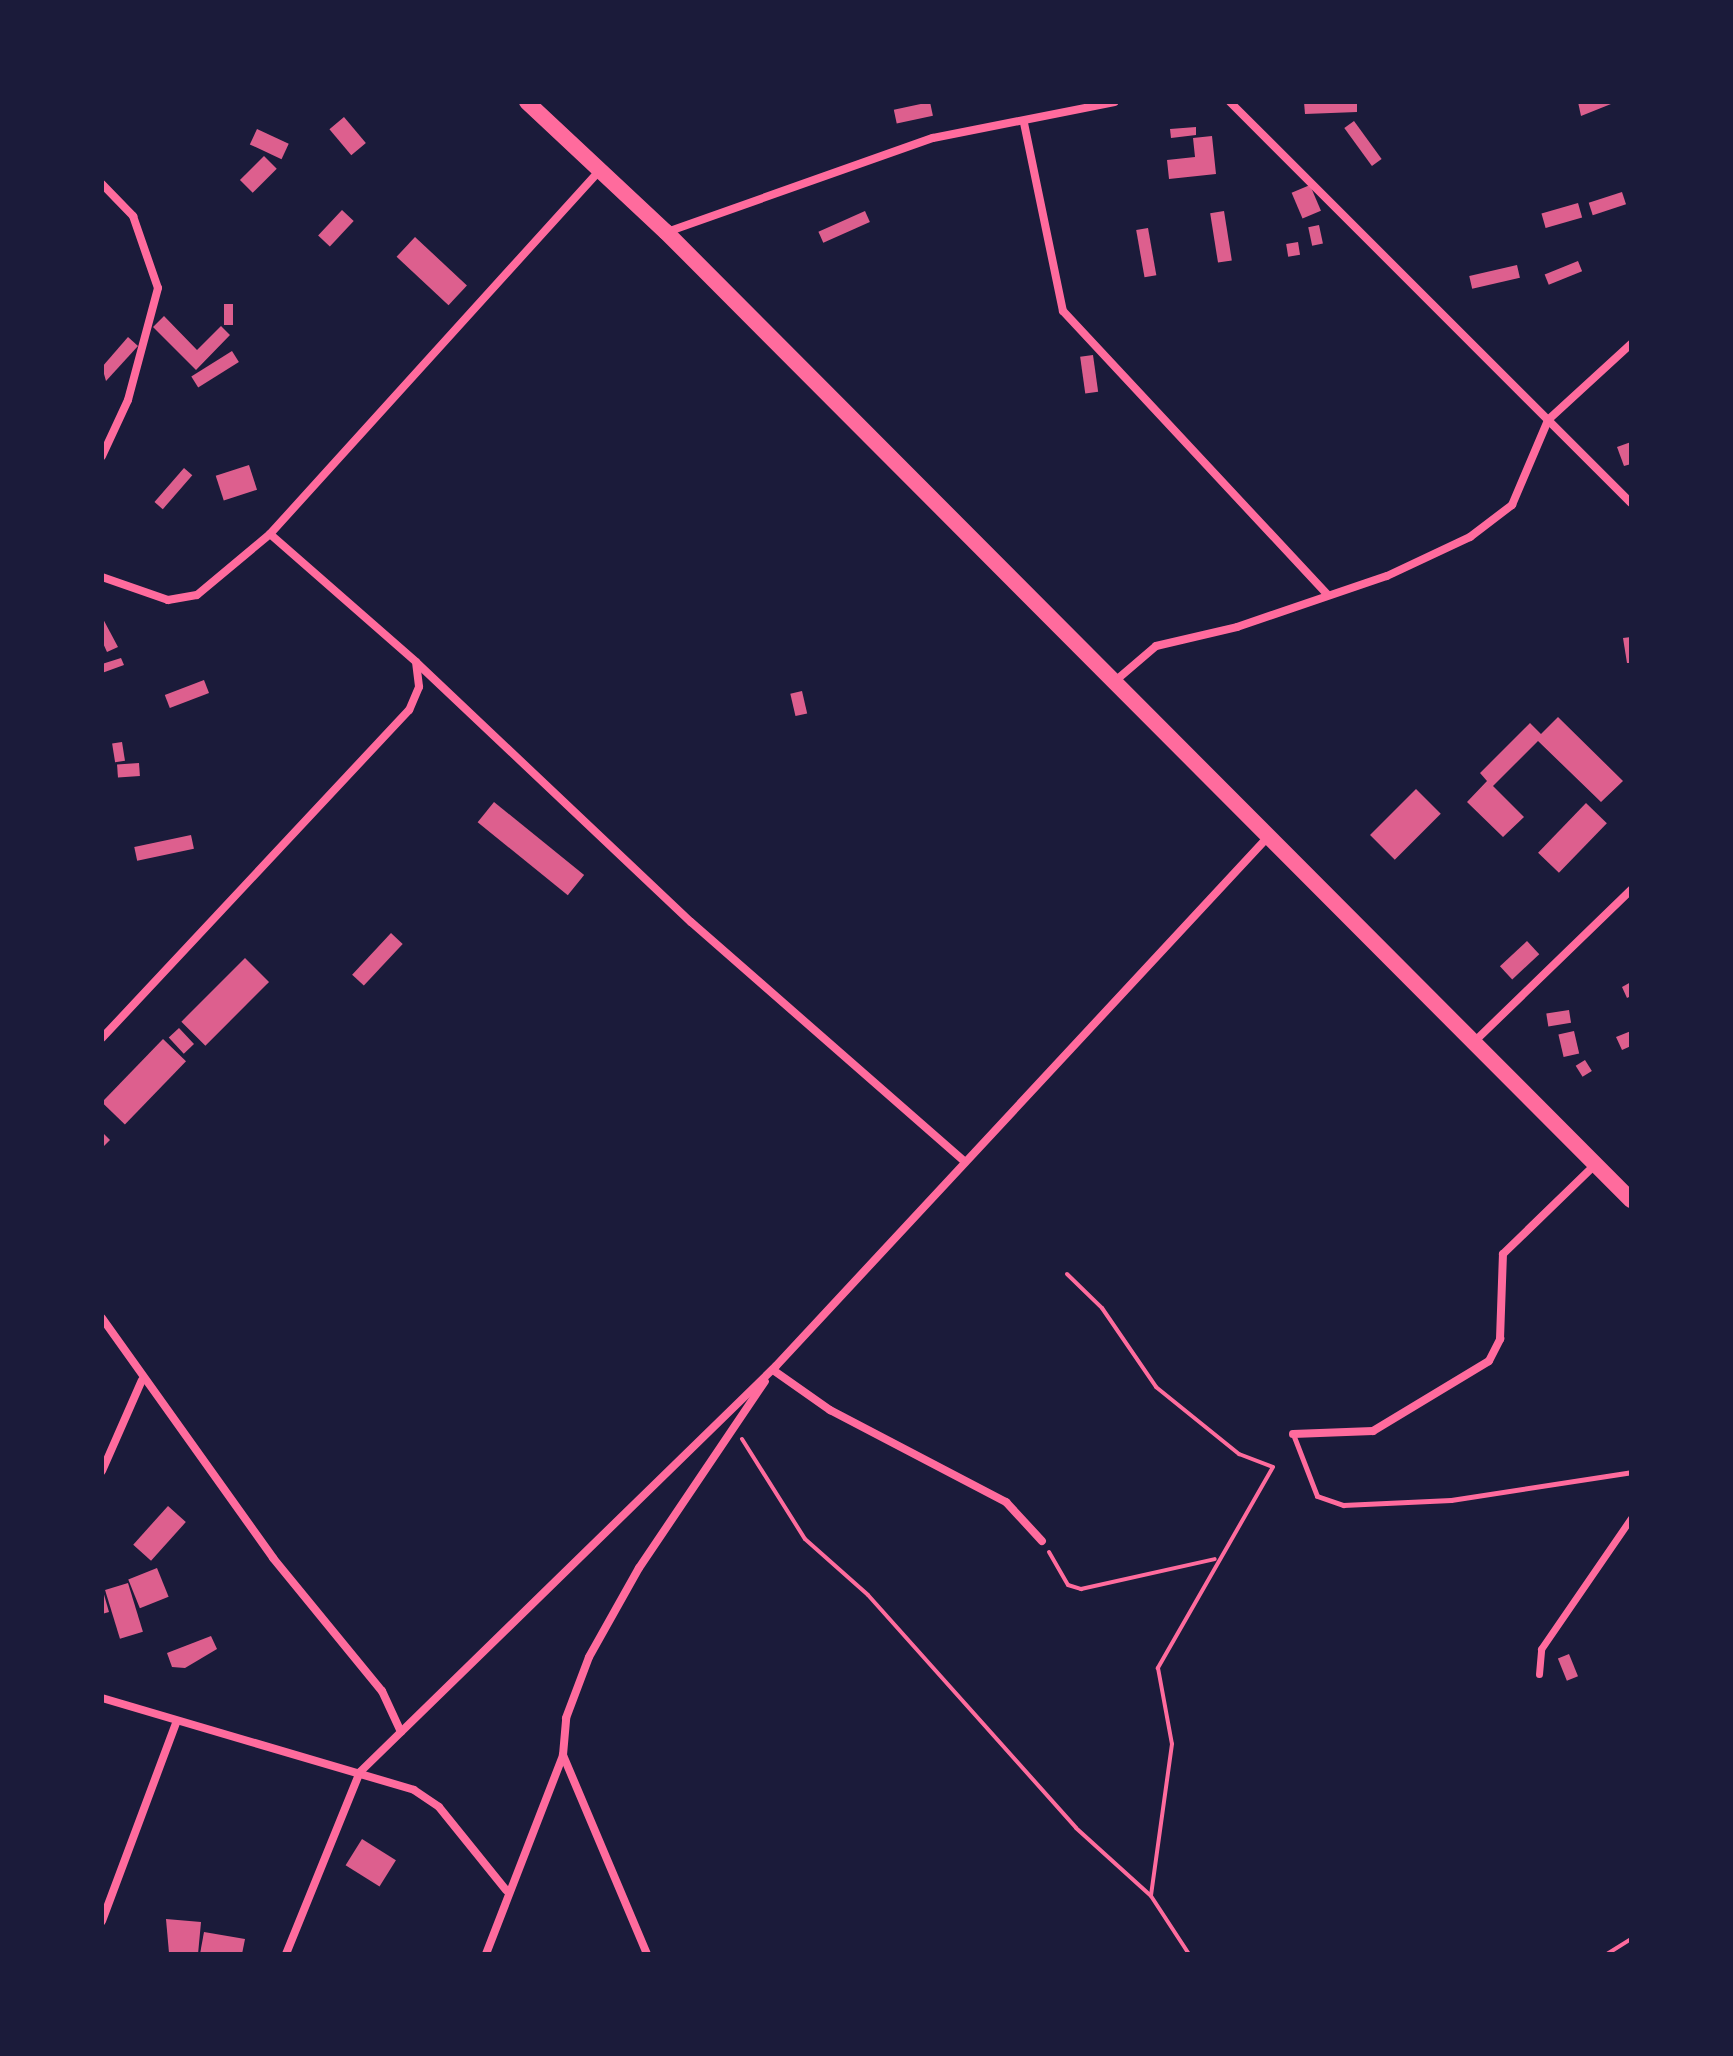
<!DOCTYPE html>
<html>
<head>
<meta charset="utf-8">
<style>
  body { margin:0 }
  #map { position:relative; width:1733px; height:2056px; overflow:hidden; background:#1b1b3a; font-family:Barlow,sans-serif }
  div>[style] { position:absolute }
  .building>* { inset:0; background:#dd5f8e; transform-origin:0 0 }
  .path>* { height:4px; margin:-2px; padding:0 2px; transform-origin:2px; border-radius:2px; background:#ff6b9d }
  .service>* { height:5px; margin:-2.5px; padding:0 2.5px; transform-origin:2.5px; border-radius:2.5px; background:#ff6b9d }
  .pedestrian>* { height:7px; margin:-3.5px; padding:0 3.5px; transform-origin:3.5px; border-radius:3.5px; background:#ff6b9d }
  .minor>* { height:8px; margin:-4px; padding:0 4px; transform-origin:4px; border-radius:4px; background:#ff6b9d }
  .primary>* { height:16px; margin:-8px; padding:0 8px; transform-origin:8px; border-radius:8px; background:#ff6b9d }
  span { translate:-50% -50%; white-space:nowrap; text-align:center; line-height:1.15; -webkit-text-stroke:8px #1b1b3a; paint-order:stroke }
  .frame { position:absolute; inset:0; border:104px solid #1b1b3a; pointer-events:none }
</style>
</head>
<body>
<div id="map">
  <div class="building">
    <i style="left:930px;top:102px;width:14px;height:37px;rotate:78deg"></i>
    <i style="clip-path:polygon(1304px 102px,1357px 102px,1357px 112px,1305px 114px)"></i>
    <i style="clip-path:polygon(1578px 102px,1616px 102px,1581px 116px)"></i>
    <i style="left:344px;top:117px;width:34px;height:19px;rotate:50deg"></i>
    <i style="left:1354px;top:121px;width:47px;height:12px;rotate:54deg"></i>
    <i style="clip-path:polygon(1196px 127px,1196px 135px,1171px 138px,1170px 129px)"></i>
    <i style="left:257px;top:129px;width:35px;height:17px;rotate:25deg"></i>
    <i style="clip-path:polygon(1212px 136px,1216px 174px,1169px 179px,1167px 160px,1195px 157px,1193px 138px)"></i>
    <i style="left:264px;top:156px;width:18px;height:34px;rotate:45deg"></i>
    <i style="left:1310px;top:185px;width:28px;height:20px;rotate:67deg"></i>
    <i style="left:1622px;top:192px;width:13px;height:35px;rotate:72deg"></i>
    <i style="left:1578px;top:203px;width:15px;height:38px;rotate:74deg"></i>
    <i style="left:342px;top:210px;width:16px;height:35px;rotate:43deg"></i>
    <i style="left:865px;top:211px;width:12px;height:51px;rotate:66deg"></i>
    <i style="left:1224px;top:211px;width:50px;height:14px;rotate:81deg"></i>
    <i style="left:1319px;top:225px;width:19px;height:11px;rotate:78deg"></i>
    <i style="left:1148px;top:228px;width:48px;height:12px;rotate:80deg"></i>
    <i style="left:415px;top:237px;width:71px;height:27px;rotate:43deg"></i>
    <i style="left:1298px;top:242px;width:13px;height:12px;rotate:81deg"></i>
    <i style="left:1578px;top:261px;width:11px;height:36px;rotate:68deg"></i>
    <i style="left:1517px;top:265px;width:13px;height:49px;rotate:77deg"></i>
    <i style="left:224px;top:304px;width:9px;height:21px"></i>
    <i style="clip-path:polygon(164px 316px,197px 350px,221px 326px,230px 335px,196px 370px,153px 327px)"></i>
    <i style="clip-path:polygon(128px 337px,138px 346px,106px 381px,102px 367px)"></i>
    <i style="left:232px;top:351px;width:13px;height:48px;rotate:58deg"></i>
    <i style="left:1093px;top:355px;width:37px;height:13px;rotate:82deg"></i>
    <i style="clip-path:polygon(1631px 442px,1631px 464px,1624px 466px,1617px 447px)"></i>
    <i style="left:249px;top:465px;width:26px;height:35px;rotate:72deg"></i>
    <i style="left:184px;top:468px;width:11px;height:45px;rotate:41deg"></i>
    <i style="clip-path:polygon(102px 617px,118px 647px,107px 652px,102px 641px)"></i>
    <i style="clip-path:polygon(1631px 637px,1631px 663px,1627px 663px,1623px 638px)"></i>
    <i style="clip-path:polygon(121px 658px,124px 665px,102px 673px,102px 664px)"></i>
    <i style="left:204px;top:680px;width:14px;height:42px;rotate:69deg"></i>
    <i style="left:802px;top:691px;width:23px;height:12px;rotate:77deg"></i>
    <i style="clip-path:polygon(1558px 717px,1623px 781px,1601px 802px,1538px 741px,1493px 786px,1524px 817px,1503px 837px,1467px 802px,1487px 781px,1480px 773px,1530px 723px,1541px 734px)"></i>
    <i style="left:122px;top:742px;width:19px;height:10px;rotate:81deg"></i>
    <i style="left:139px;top:763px;width:13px;height:22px;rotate:86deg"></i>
    <i style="left:1416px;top:789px;width:35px;height:65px;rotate:45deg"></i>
    <i style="left:494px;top:802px;width:116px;height:26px;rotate:39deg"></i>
    <i style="left:1586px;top:803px;width:29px;height:69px;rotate:44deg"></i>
    <i style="left:191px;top:835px;width:14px;height:58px;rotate:78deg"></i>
    <i style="left:391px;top:933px;width:16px;height:57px;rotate:43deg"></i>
    <i style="left:1527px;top:941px;width:18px;height:37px;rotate:47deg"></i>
    <i style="left:245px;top:958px;width:34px;height:90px;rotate:45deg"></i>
    <i style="clip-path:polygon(1631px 982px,1631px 996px,1627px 998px,1622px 987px)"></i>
    <i style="left:1569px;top:1010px;width:13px;height:23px;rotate:81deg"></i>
    <i style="left:179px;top:1028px;width:22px;height:14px;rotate:47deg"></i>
    <i style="left:1574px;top:1031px;width:23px;height:16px;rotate:77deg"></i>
    <i style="clip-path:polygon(1631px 1031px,1631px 1046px,1622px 1050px,1616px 1037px)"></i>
    <i style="left:163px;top:1039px;width:32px;height:88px;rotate:44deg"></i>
    <i style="left:1585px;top:1060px;width:13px;height:11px;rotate:58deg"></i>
    <i style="clip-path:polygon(102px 1132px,110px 1140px,102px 1148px)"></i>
    <i style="left:168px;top:1506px;width:24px;height:52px;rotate:42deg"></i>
    <i style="left:157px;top:1568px;width:31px;height:31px;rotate:68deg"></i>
    <i style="left:128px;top:1583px;width:51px;height:24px;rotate:73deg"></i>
    <i style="clip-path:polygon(103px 1591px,109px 1612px,102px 1614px,102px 1592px)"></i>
    <i style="clip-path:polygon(211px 1636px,217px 1649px,185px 1668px,172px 1667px,167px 1653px)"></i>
    <i style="left:1569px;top:1654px;width:24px;height:12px;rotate:68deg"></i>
    <i style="left:362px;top:1839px;width:40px;height:31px;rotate:32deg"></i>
    <i style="clip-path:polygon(166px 1919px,201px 1922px,198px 1954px,169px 1953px)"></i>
    <i style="clip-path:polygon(204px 1932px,245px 1939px,242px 1954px,200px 1954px)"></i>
  </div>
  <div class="path">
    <i style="left:1067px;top:1274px;width:49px;rotate:44.2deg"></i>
    <i style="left:1102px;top:1308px;width:96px;rotate:55.6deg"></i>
    <i style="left:1156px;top:1387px;width:107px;rotate:38.9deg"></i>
    <i style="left:1239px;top:1454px;width:36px;rotate:21deg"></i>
    <i style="left:1273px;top:1467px;width:232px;rotate:119.8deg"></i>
    <i style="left:1158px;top:1668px;width:77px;rotate:79.6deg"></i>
    <i style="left:1172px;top:1744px;width:153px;rotate:97.9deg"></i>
    <i style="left:742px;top:1439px;width:118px;rotate:57.8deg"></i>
    <i style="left:805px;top:1539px;width:84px;rotate:41.6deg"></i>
    <i style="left:868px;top:1595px;width:312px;rotate:48.2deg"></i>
    <i style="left:1076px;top:1828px;width:101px;rotate:42.2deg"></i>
    <i style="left:1151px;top:1896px;width:69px;rotate:56.8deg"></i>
    <i style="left:1049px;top:1552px;width:38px;rotate:60deg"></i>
    <i style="left:1068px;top:1585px;width:14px;rotate:17deg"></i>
    <i style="left:1081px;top:1589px;width:137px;rotate:-12.6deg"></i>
    <i style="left:1607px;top:1954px;width:28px;rotate:-32deg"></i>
  </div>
  <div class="service">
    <i style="left:1293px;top:1434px;width:66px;rotate:68.8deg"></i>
    <i style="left:1317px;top:1496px;width:28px;rotate:19deg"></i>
    <i style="left:1343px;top:1505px;width:108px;rotate:-2.7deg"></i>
    <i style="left:1451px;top:1500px;width:182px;rotate:-8.8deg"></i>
  </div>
  <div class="pedestrian">
    <i style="left:1539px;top:1674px;width:25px;rotate:-85deg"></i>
    <i style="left:1541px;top:1649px;width:159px;rotate:-55.5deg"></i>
  </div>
  <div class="minor">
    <i style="left:1230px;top:102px;width:567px;rotate:45deg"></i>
    <i style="left:1024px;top:123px;width:192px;rotate:78.3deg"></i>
    <i style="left:1063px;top:311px;width:388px;rotate:47deg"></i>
    <i style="left:102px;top:184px;width:45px;rotate:45.9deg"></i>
    <i style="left:133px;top:216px;width:76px;rotate:70.9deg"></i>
    <i style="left:158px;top:288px;width:116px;rotate:105deg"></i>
    <i style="left:128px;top:400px;width:62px;rotate:114.9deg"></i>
    <i style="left:667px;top:232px;width:282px;rotate:-19.5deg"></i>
    <i style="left:933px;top:138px;width:185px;rotate:-11.2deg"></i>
    <i style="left:270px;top:534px;width:488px;rotate:-47.8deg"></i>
    <i style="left:102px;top:577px;width:70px;rotate:19.2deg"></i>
    <i style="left:168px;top:600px;width:29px;rotate:-10deg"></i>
    <i style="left:197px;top:595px;width:95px;rotate:-39.9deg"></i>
    <i style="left:270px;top:534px;width:194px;rotate:41.2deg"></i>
    <i style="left:416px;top:662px;width:25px;rotate:83deg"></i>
    <i style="left:419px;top:687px;width:25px;rotate:113deg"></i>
    <i style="left:409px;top:710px;width:449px;rotate:133.1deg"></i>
    <i style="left:417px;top:663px;width:377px;rotate:43.4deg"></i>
    <i style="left:691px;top:922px;width:364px;rotate:41.2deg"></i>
    <i style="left:1114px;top:682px;width:55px;rotate:-40.6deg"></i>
    <i style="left:1156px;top:646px;width:83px;rotate:-13.2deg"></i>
    <i style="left:1237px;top:627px;width:158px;rotate:-18.8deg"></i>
    <i style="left:1387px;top:576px;width:92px;rotate:-25.2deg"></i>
    <i style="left:1470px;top:537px;width:53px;rotate:-37.3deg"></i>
    <i style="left:1512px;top:505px;width:92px;rotate:-67deg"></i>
    <i style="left:1548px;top:420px;width:113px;rotate:-42.5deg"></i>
    <i style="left:1474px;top:1042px;width:219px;rotate:-44.1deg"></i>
    <i style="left:102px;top:1318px;width:295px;rotate:54.5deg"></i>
    <i style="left:273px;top:1558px;width:172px;rotate:50.7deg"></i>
    <i style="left:382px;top:1691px;width:45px;rotate:65.1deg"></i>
    <i style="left:773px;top:1370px;width:70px;rotate:35.1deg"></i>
    <i style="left:830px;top:1410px;width:199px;rotate:27.6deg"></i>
    <i style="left:1006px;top:1502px;width:53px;rotate:47.3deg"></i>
    <i style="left:1293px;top:1434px;width:80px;rotate:-2.1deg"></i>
    <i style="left:1373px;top:1431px;width:135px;rotate:-31.1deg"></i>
    <i style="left:1489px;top:1361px;width:25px;rotate:-63deg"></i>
    <i style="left:1500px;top:1339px;width:85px;rotate:-88deg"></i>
    <i style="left:1503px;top:1254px;width:128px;rotate:-44.1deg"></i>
    <i style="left:102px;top:1471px;width:99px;rotate:-66.3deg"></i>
    <i style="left:102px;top:1698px;width:325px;rotate:16.4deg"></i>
    <i style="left:414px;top:1790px;width:30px;rotate:34deg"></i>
    <i style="left:439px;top:1807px;width:107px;rotate:51.1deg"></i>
    <i style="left:102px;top:1921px;width:211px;rotate:-69.5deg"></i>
    <i style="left:286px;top:1954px;width:196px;rotate:-67.9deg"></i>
    <i style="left:360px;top:1772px;width:581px;rotate:-44.3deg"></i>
    <i style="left:776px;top:1366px;width:722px;rotate:-47.08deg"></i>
    <i style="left:486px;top:1954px;width:213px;rotate:-68.8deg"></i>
    <i style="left:647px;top:1954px;width:216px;rotate:-112.9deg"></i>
    <i style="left:563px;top:1755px;width:37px;rotate:-85deg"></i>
    <i style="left:566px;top:1718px;width:65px;rotate:-69.3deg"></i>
    <i style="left:589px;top:1657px;width:102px;rotate:-60.7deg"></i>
    <i style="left:639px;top:1568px;width:225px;rotate:-56deg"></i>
  </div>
  <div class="primary">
    <i style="left:527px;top:102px;width:190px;rotate:43.1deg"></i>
    <i style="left:666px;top:232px;width:1367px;rotate:45.09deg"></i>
  </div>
  <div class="frame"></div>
</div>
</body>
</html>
